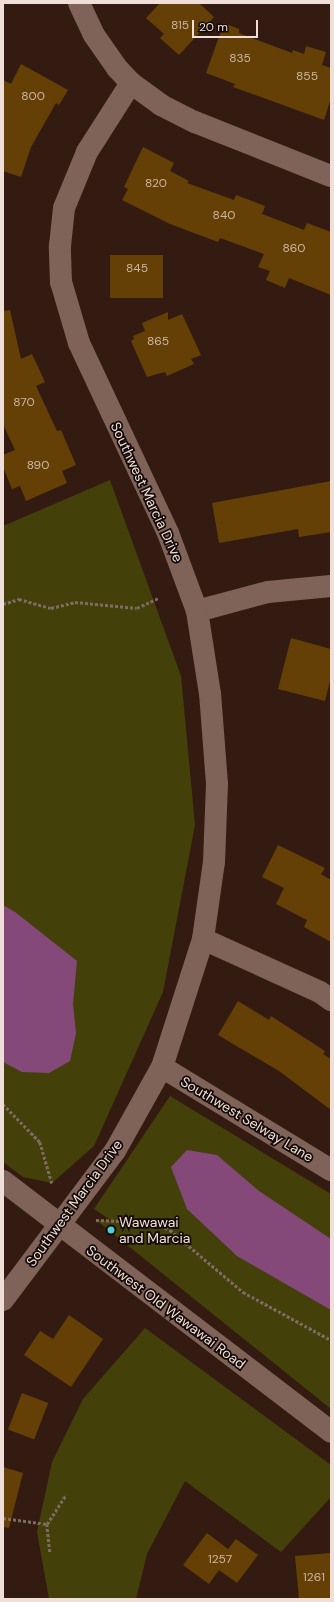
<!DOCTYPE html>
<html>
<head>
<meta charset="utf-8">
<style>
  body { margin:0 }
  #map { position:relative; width:334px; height:1602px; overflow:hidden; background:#331b12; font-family:"DM Sans",sans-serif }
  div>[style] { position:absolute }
  .green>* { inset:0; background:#44400a }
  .water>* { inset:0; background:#854979 }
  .building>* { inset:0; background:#644006; transform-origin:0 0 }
  .path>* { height:2.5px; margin-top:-1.25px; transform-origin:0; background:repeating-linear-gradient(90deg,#806b63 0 3px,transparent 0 5px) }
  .minor>* { height:22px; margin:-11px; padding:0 11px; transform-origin:11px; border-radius:11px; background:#7f6258 }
  .secondary>* { height:22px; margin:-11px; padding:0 11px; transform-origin:11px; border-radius:11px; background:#7f6258 }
  .dots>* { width:11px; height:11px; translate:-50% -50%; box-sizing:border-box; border:2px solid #130906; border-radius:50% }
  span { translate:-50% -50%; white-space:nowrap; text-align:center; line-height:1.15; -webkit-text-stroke:3.5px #130906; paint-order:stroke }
  .number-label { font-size:12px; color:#cdb7a4 }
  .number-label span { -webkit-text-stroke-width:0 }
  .street-label { font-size:14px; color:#f0dfd9 }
  .poi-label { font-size:14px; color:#f0dfd9 }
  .left { translate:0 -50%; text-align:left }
  .frame { position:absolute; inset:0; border:4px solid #f0dfd9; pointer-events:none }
  .scale { position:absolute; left:192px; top:20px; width:66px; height:18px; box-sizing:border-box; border:2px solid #f0dfd9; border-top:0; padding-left:5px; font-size:12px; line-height:14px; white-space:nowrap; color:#f0dfd9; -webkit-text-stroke:3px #130906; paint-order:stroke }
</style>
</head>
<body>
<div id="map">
  <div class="green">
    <i style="clip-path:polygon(110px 480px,181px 676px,195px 825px,163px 992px,94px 1146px,52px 1183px,23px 1177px,3px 1162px,3px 526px)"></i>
    <i style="clip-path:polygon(170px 1096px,331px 1194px,331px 1409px,96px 1220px,112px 1221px,94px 1209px)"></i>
    <i style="clip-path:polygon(145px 1328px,331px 1465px,331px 1497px,281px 1552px,185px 1481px,147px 1554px,136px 1599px,49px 1599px,37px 1532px,52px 1462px,83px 1399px)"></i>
  </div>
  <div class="water">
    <i style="clip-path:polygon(3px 905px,15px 912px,77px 961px,73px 1004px,76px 1033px,70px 1061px,49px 1073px,22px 1072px,3px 1062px)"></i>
    <i style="clip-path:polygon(187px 1150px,217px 1155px,259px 1191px,331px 1239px,331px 1310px,237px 1256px,187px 1209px,171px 1167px)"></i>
  </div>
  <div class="building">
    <i style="clip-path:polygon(160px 3px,199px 3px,214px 17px,179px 55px,160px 38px,164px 34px,146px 18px)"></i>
    <i style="clip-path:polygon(224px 23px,239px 29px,239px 33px,292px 53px,293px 50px,304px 54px,306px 46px,326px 52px,322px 65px,331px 68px,331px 98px,324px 120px,233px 87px,235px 84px,206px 73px)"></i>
    <i style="clip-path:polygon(21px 64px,68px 90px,59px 105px,56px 103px,31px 147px,21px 177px,3px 171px,3px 80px,11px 84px)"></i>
    <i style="clip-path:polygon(143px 147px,174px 163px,170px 171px,189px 181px,187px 183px,234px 200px,236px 195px,265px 206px,262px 214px,304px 230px,307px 223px,331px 232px,331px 295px,289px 278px,285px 288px,266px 280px,270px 271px,258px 267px,264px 254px,220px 238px,218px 242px,170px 224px,122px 200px,128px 189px,124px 187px)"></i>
    <i style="left:110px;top:255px;width:53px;height:43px"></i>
    <i style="clip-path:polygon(10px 310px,21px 359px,32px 354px,45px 382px,36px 386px,57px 431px,61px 430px,76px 465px,62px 471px,67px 483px,26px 501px,20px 486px,12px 489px,3px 467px,3px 455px,15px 450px,3px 424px,3px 311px)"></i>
    <i style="clip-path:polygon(168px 312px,168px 320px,182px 314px,201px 355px,191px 359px,194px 364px,167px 376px,165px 372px,147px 377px,131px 341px,134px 339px,133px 336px,145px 331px,142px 323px)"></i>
    <i style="clip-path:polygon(331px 481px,331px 532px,299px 537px,298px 529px,219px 543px,212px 503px)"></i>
    <i style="clip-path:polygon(291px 638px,331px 649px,331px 677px,325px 701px,278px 689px)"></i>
    <i style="clip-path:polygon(278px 845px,325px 868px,321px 874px,331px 880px,331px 942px,304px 927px,307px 920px,276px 904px,284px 888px,262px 877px)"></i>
    <i style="clip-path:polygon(238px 1001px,269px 1020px,271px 1016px,325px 1051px,323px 1054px,331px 1059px,331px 1110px,279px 1071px,218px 1035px)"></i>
    <i style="clip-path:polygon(69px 1315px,103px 1339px,71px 1387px,24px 1355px,40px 1331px,53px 1339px)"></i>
    <i style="left:22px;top:1393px;width:28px;height:39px;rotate:21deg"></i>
    <i style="clip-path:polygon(3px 1467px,23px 1473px,9px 1528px,3px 1527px)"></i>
    <i style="clip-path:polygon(207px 1533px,228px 1549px,236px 1539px,258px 1555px,237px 1583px,219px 1570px,209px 1584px,183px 1565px)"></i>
    <i style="clip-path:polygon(331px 1553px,331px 1599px,299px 1599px,295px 1556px)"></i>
  </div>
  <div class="path">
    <i style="left:3px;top:604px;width:17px;rotate:-17deg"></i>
    <i style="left:19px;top:599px;width:33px;rotate:16deg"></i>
    <i style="left:51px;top:608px;width:25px;rotate:-14deg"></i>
    <i style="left:75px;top:602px;width:62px;rotate:5.5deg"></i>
    <i style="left:137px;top:608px;width:23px;rotate:-25deg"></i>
    <i style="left:3px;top:1104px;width:53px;rotate:45.8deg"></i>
    <i style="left:40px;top:1142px;width:43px;rotate:73.7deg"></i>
    <i style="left:96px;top:1220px;width:55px;rotate:2.1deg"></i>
    <i style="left:151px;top:1222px;width:21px;rotate:23deg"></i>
    <i style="left:170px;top:1230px;width:96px;rotate:40.3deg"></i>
    <i style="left:243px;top:1292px;width:100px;rotate:28.6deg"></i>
    <i style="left:3px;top:1518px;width:44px;rotate:7.8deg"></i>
    <i style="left:47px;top:1524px;width:28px;rotate:84deg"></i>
    <i style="left:47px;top:1524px;width:35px;rotate:-57deg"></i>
  </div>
  <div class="minor">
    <i style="left:79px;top:3px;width:35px;rotate:65deg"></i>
    <i style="left:94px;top:35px;width:40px;rotate:55.1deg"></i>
    <i style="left:117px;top:68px;width:21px;rotate:47deg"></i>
    <i style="left:131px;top:83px;width:37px;rotate:36deg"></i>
    <i style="left:161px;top:105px;width:38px;rotate:27deg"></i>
    <i style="left:195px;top:122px;width:146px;rotate:21.7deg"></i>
    <i style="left:197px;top:611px;width:73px;rotate:-15deg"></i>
    <i style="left:268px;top:592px;width:63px;rotate:-5.4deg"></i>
    <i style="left:203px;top:939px;width:128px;rotate:24.4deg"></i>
    <i style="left:320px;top:992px;width:14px;rotate:36deg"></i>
    <i style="left:162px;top:1067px;width:198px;rotate:31.4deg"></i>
    <i style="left:3px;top:1300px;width:186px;rotate:-53.1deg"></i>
    <i style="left:115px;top:1151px;width:96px;rotate:-60.8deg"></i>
    <i style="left:162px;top:1067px;width:134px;rotate:-72.2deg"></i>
    <i style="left:203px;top:939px;width:78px;rotate:-81.9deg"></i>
    <i style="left:214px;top:862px;width:78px;rotate:-87.8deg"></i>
    <i style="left:217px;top:784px;width:90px;rotate:-94.4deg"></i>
    <i style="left:210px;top:694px;width:84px;rotate:-98.9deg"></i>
    <i style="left:197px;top:611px;width:83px;rotate:-110.4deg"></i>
    <i style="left:168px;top:533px;width:210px;rotate:-115.1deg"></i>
    <i style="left:79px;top:343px;width:64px;rotate:-106.4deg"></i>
    <i style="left:61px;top:282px;width:36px;rotate:-92deg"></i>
    <i style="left:60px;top:246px;width:38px;rotate:-84deg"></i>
    <i style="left:64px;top:208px;width:61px;rotate:-67.7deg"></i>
    <i style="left:87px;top:152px;width:82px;rotate:-57.5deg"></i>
  </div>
  <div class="secondary">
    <i style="left:3px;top:1181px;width:413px;rotate:37.4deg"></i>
  </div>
  <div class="dots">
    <i style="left:111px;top:1230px;background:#52ccd5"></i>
  </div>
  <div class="number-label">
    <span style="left:180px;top:26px">815</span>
    <span style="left:240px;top:59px">835</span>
    <span style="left:307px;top:77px">855</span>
    <span style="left:33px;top:97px">800</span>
    <span style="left:156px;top:184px">820</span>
    <span style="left:224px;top:216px">840</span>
    <span style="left:294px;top:249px">860</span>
    <span style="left:137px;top:269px">845</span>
    <span style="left:158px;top:342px">865</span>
    <span style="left:24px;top:403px">870</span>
    <span style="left:38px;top:466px">890</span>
    <span style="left:220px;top:1560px">1257</span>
    <span style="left:314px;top:1578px">1261</span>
  </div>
  <div class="street-label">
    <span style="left:147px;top:492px;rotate:65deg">Southwest Marcia Drive</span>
    <span style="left:247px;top:1119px;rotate:31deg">Southwest Selway Lane</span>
    <span style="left:74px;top:1203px;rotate:-54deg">Southwest Marcia Drive</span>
    <span style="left:166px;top:1307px;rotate:37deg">Southwest Old Wawawai Road</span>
  </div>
  <div class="poi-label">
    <span class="left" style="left:119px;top:1230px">Wawawai<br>and Marcia</span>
  </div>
  <div class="frame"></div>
  <div class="scale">20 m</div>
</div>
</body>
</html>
